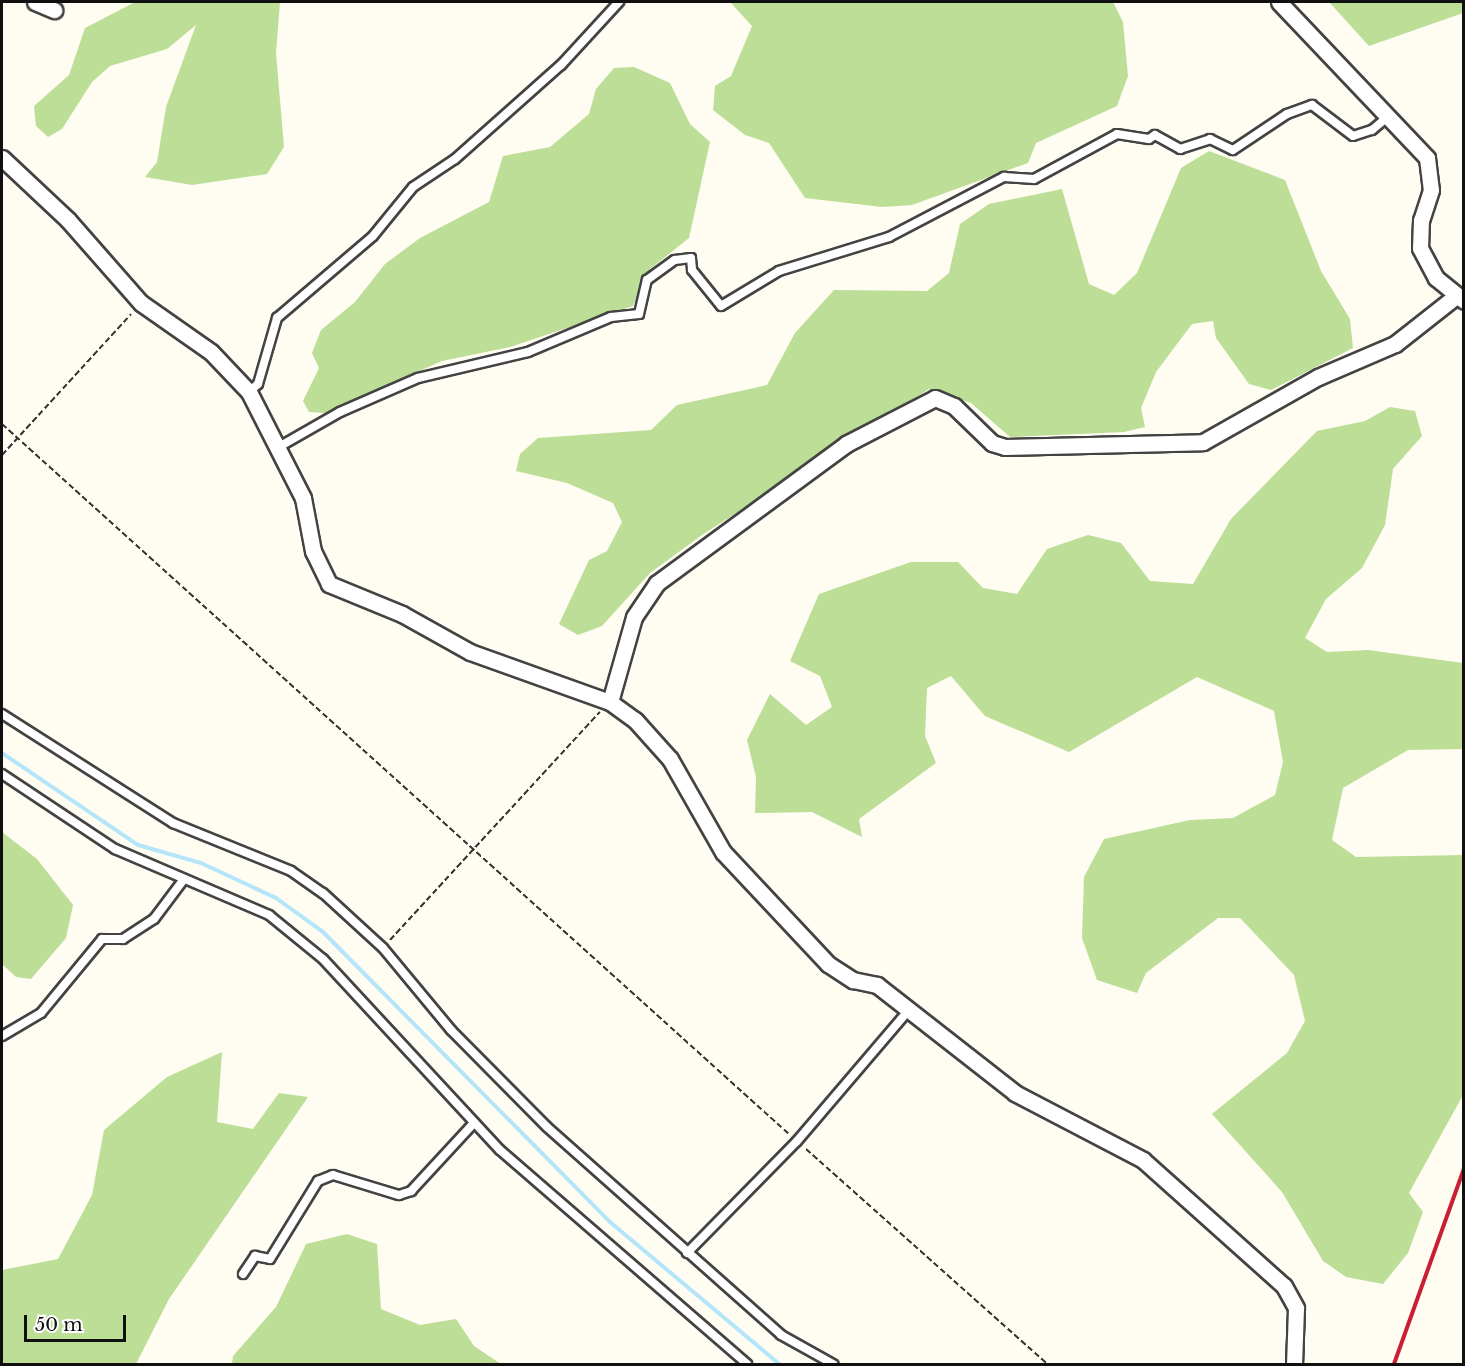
<!DOCTYPE html>
<html>
<head>
<meta charset="utf-8">
<style>
  body { margin:0 }
  #map { position:relative; width:1465px; height:1366px; overflow:hidden; background:#fffcf2; font-family:"Libre Baskerville",serif }
  div>[style] { position:absolute }
  .forest>* { inset:0; background:#bcde97 }
  .stream>* { height:4px; margin:-2px; padding:0 2px; transform-origin:2px; border-radius:2px; background:#b4e5f9 }
  .path>* { height:2px; margin-top:-1px; transform-origin:0; background:repeating-linear-gradient(90deg,#323232 0 6px,transparent 0 9px) }
  .roads { filter:drop-shadow(2px 0 #434343) drop-shadow(-2px 0 #434343) drop-shadow(0 2px #434343) drop-shadow(0 -2px #434343) }
  .lane>* { height:8px; margin:-4px; padding:0 4px; transform-origin:4px; border-radius:4px; background:#fff }
  .street>* { height:15px; margin:-7.5px; padding:0 7.5px; transform-origin:7.5px; border-radius:7.5px; background:#fff }
  .rail>* { height:4px; margin:-2px; padding:0 2px; transform-origin:2px; border-radius:2px; background:#c81f34 }
  span { translate:-50% -50%; white-space:nowrap; text-align:center; line-height:1.15; -webkit-text-stroke:6px #fff; paint-order:stroke }
  .frame { position:absolute; inset:0; border:3px solid #101010; pointer-events:none }
  .scale { position:absolute; left:24px; top:1315px; width:102px; height:27px; box-sizing:border-box; border:3px solid #101010; border-top:0; padding-left:8px; font-size:18px; line-height:21px; white-space:nowrap; color:#101010; -webkit-text-stroke:4px #fff; paint-order:stroke }
</style>
</head>
<body>
<div id="map">
  <div class="forest">
    <i style="clip-path:polygon(135px 2px,280px 2px,276px 53px,284px 147px,267px 174px,192px 185px,145px 177px,157px 162px,166px 107px,196px 25px,167px 49px,110px 66px,92px 82px,62px 129px,48px 137px,36px 126px,34px 106px,69px 75px,85px 28px)"></i>
    <i style="clip-path:polygon(730px 2px,1113px 2px,1123px 22px,1128px 76px,1117px 106px,1036px 143px,1028px 163px,912px 205px,882px 207px,805px 198px,769px 143px,745px 135px,713px 110px,715px 86px,731px 76px,752px 26px)"></i>
    <i style="clip-path:polygon(1329px 2px,1463px 2px,1463px 13px,1369px 46px)"></i>
    <i style="clip-path:polygon(634px 67px,670px 83px,690px 124px,710px 142px,689px 238px,650px 269px,633px 306px,510px 347px,442px 361px,325px 413px,309px 412px,303px 401px,319px 368px,312px 353px,321px 330px,355px 302px,385px 264px,420px 238px,489px 202px,503px 156px,550px 147px,589px 114px,596px 89px,614px 68px)"></i>
    <i style="clip-path:polygon(1209px 151px,1285px 180px,1321px 271px,1350px 319px,1353px 348px,1271px 390px,1249px 384px,1216px 338px,1213px 321px,1192px 324px,1156px 372px,1141px 408px,1145px 427px,1124px 432px,1010px 437px,971px 403px,929px 389px,702px 535px,650px 573px,602px 626px,578px 635px,559px 624px,589px 560px,607px 551px,622px 522px,613px 503px,567px 483px,516px 471px,520px 454px,538px 438px,651px 430px,677px 405px,767px 385px,795px 333px,834px 290px,927px 291px,949px 273px,960px 224px,989px 204px,1062px 189px,1089px 284px,1114px 295px,1137px 273px,1181px 168px)"></i>
    <i style="clip-path:polygon(1390px 407px,1415px 411px,1422px 436px,1393px 469px,1385px 525px,1362px 568px,1326px 599px,1305px 638px,1327px 652px,1368px 650px,1463px 663px,1463px 749px,1408px 750px,1343px 788px,1332px 840px,1356px 857px,1463px 855px,1463px 1095px,1409px 1193px,1423px 1212px,1408px 1253px,1383px 1284px,1346px 1277px,1323px 1261px,1282px 1192px,1212px 1114px,1287px 1053px,1305px 1021px,1294px 975px,1240px 918px,1218px 918px,1146px 973px,1137px 993px,1097px 980px,1082px 938px,1084px 877px,1104px 839px,1190px 820px,1233px 818px,1275px 795px,1283px 762px,1274px 711px,1197px 677px,1069px 752px,985px 716px,951px 676px,927px 688px,925px 736px,936px 763px,859px 819px,862px 837px,812px 812px,755px 813px,756px 777px,747px 740px,770px 694px,806px 725px,832px 707px,820px 676px,790px 661px,819px 594px,911px 562px,958px 562px,983px 588px,1017px 594px,1047px 549px,1088px 535px,1121px 543px,1150px 581px,1193px 584px,1231px 519px,1317px 431px,1365px 421px)"></i>
    <i style="clip-path:polygon(2px 832px,37px 859px,73px 905px,66px 938px,31px 979px,16px 977px,2px 964px)"></i>
    <i style="clip-path:polygon(222px 1052px,217px 1122px,253px 1129px,279px 1093px,308px 1097px,169px 1299px,136px 1364px,2px 1364px,2px 1270px,58px 1259px,92px 1195px,104px 1130px,167px 1077px)"></i>
    <i style="clip-path:polygon(347px 1234px,377px 1244px,381px 1309px,420px 1325px,456px 1319px,474px 1346px,501px 1364px,232px 1364px,233px 1356px,276px 1307px,306px 1244px)"></i>
  </div>
  <div class="stream">
    <i style="left:2px;top:753px;width:164px;rotate:34.1deg"></i>
    <i style="left:138px;top:845px;width:66px;rotate:15.9deg"></i>
    <i style="left:201px;top:863px;width:83px;rotate:25deg"></i>
    <i style="left:276px;top:898px;width:57px;rotate:35.7deg"></i>
    <i style="left:322px;top:931px;width:409px;rotate:45.3deg"></i>
    <i style="left:610px;top:1222px;width:221px;rotate:40deg"></i>
  </div>
  <div class="path">
    <i style="left:2px;top:424px;width:1061px;rotate:42.06deg"></i>
    <i style="left:2px;top:455px;width:191px;rotate:-47.5deg"></i>
    <i style="left:390px;top:940px;width:310px;rotate:-47.4deg"></i>
    <i style="left:806px;top:1149px;width:323px;rotate:41.7deg"></i>
  </div>
  <div class="roads">
    <div class="lane">
      <i style="left:249px;top:392px;width:12px;rotate:-42deg"></i>
      <i style="left:258px;top:384px;width:69px;rotate:-73.9deg"></i>
      <i style="left:277px;top:318px;width:126px;rotate:-40.5deg"></i>
      <i style="left:373px;top:236px;width:63px;rotate:-50.8deg"></i>
      <i style="left:413px;top:187px;width:50px;rotate:-33.7deg"></i>
      <i style="left:455px;top:159px;width:142px;rotate:-41.6deg"></i>
      <i style="left:561px;top:65px;width:86px;rotate:-47.4deg"></i>
      <i style="left:277px;top:448px;width:73px;rotate:-29.7deg"></i>
      <i style="left:340px;top:412px;width:85px;rotate:-23.6deg"></i>
      <i style="left:418px;top:378px;width:113px;rotate:-13.3deg"></i>
      <i style="left:528px;top:352px;width:90px;rotate:-22.9deg"></i>
      <i style="left:611px;top:317px;width:28px;rotate:-6deg"></i>
      <i style="left:639px;top:314px;width:35px;rotate:-77deg"></i>
      <i style="left:647px;top:280px;width:34px;rotate:-36deg"></i>
      <i style="left:675px;top:260px;width:16px;rotate:-7deg"></i>
      <i style="left:691px;top:258px;width:12px;rotate:85deg"></i>
      <i style="left:692px;top:270px;width:46px;rotate:51.1deg"></i>
      <i style="left:721px;top:306px;width:68px;rotate:-31.1deg"></i>
      <i style="left:779px;top:271px;width:115px;rotate:-17.2deg"></i>
      <i style="left:889px;top:237px;width:130px;rotate:-27.6deg"></i>
      <i style="left:1004px;top:177px;width:30px;rotate:4deg"></i>
      <i style="left:1034px;top:179px;width:94px;rotate:-28.5deg"></i>
      <i style="left:1117px;top:134px;width:32px;rotate:9deg"></i>
      <i style="left:1149px;top:139px;width:7px;rotate:-34deg"></i>
      <i style="left:1155px;top:135px;width:29px;rotate:29deg"></i>
      <i style="left:1180px;top:149px;width:32px;rotate:-18deg"></i>
      <i style="left:1210px;top:139px;width:25px;rotate:26deg"></i>
      <i style="left:1233px;top:150px;width:65px;rotate:-33.7deg"></i>
      <i style="left:1287px;top:114px;width:27px;rotate:-20deg"></i>
      <i style="left:1312px;top:105px;width:51px;rotate:37.1deg"></i>
      <i style="left:1353px;top:136px;width:20px;rotate:-18deg"></i>
      <i style="left:1372px;top:130px;width:23px;rotate:-40deg"></i>
      <i style="left:2px;top:714px;width:203px;rotate:32.5deg"></i>
      <i style="left:173px;top:823px;width:127px;rotate:22.1deg"></i>
      <i style="left:291px;top:871px;width:39px;rotate:35deg"></i>
      <i style="left:323px;top:893px;width:81px;rotate:42.5deg"></i>
      <i style="left:383px;top:948px;width:107px;rotate:50.3deg"></i>
      <i style="left:451px;top:1030px;width:136px;rotate:45.3deg"></i>
      <i style="left:547px;top:1127px;width:313px;rotate:41.6deg"></i>
      <i style="left:781px;top:1335px;width:60px;rotate:29.1deg"></i>
      <i style="left:2px;top:774px;width:136px;rotate:33.6deg"></i>
      <i style="left:115px;top:849px;width:168px;rotate:23.2deg"></i>
      <i style="left:269px;top:915px;width:70px;rotate:39.2deg"></i>
      <i style="left:323px;top:959px;width:260px;rotate:47.2deg"></i>
      <i style="left:500px;top:1150px;width:327px;rotate:40.9deg"></i>
      <i style="left:2px;top:1036px;width:45px;rotate:-30.5deg"></i>
      <i style="left:41px;top:1013px;width:96px;rotate:-50.5deg"></i>
      <i style="left:102px;top:939px;width:21px"></i>
      <i style="left:123px;top:939px;width:37px;rotate:-33deg"></i>
      <i style="left:154px;top:919px;width:50px;rotate:-53.1deg"></i>
      <i style="left:687px;top:1253px;width:157px;rotate:-45.5deg"></i>
      <i style="left:797px;top:1141px;width:172px;rotate:-49.5deg"></i>
      <i style="left:243px;top:1274px;width:22px;rotate:-56deg"></i>
      <i style="left:255px;top:1256px;width:15px;rotate:11deg"></i>
      <i style="left:270px;top:1259px;width:92px;rotate:-58.4deg"></i>
      <i style="left:318px;top:1181px;width:16px;rotate:-22deg"></i>
      <i style="left:333px;top:1175px;width:69px;rotate:16.9deg"></i>
      <i style="left:399px;top:1195px;width:13px;rotate:-18deg"></i>
      <i style="left:411px;top:1191px;width:93px;rotate:-47.2deg"></i>
    </div>
    <div class="street">
      <i style="left:35px;top:2px;width:21px;rotate:23deg"></i>
      <i style="left:1279px;top:2px;width:215px;rotate:46.5deg"></i>
      <i style="left:1427px;top:158px;width:32px;rotate:83deg"></i>
      <i style="left:1431px;top:190px;width:32px;rotate:108deg"></i>
      <i style="left:1421px;top:220px;width:28px;rotate:92deg"></i>
      <i style="left:1420px;top:248px;width:34px;rotate:62deg"></i>
      <i style="left:1436px;top:278px;width:36px;rotate:39deg"></i>
      <i style="left:2px;top:158px;width:91px;rotate:43.2deg"></i>
      <i style="left:68px;top:220px;width:111px;rotate:48.7deg"></i>
      <i style="left:141px;top:303px;width:85px;rotate:35deg"></i>
      <i style="left:211px;top:352px;width:55px;rotate:46.5deg"></i>
      <i style="left:249px;top:392px;width:119px;rotate:63deg"></i>
      <i style="left:303px;top:498px;width:54px;rotate:79.3deg"></i>
      <i style="left:313px;top:551px;width:37px;rotate:64deg"></i>
      <i style="left:329px;top:584px;width:79px;rotate:22.3deg"></i>
      <i style="left:402px;top:614px;width:78px;rotate:29.2deg"></i>
      <i style="left:470px;top:652px;width:149px;rotate:19.7deg"></i>
      <i style="left:610px;top:702px;width:31px;rotate:36deg"></i>
      <i style="left:635px;top:720px;width:52px;rotate:48.1deg"></i>
      <i style="left:670px;top:759px;width:107px;rotate:60.3deg"></i>
      <i style="left:723px;top:852px;width:154px;rotate:46.8deg"></i>
      <i style="left:828px;top:964px;width:30px;rotate:33deg"></i>
      <i style="left:853px;top:980px;width:25px;rotate:12deg"></i>
      <i style="left:877px;top:985px;width:175px;rotate:38deg"></i>
      <i style="left:1015px;top:1093px;width:144px;rotate:27.6deg"></i>
      <i style="left:1143px;top:1160px;width:189px;rotate:41.8deg"></i>
      <i style="left:1284px;top:1286px;width:25px;rotate:61deg"></i>
      <i style="left:1296px;top:1308px;width:56px;rotate:92deg"></i>
      <i style="left:610px;top:702px;width:88px;rotate:-74.2deg"></i>
      <i style="left:634px;top:617px;width:41px;rotate:-55.9deg"></i>
      <i style="left:657px;top:583px;width:235px;rotate:-36.3deg"></i>
      <i style="left:846px;top:444px;width:100px;rotate:-27.3deg"></i>
      <i style="left:935px;top:398px;width:21px;rotate:23deg"></i>
      <i style="left:954px;top:406px;width:53px;rotate:44.2deg"></i>
      <i style="left:992px;top:443px;width:14px;rotate:17deg"></i>
      <i style="left:1005px;top:447px;width:198px;rotate:-1.4deg"></i>
      <i style="left:1203px;top:442px;width:132px;rotate:-29.5deg"></i>
      <i style="left:1318px;top:377px;width:84px;rotate:-23.2deg"></i>
      <i style="left:1395px;top:344px;width:78px;rotate:-38.2deg"></i>
    </div>
  </div>
  <div class="rail">
    <i style="left:1394px;top:1364px;width:208px;rotate:-70.3deg"></i>
  </div>
  <div class="frame"></div>
  <div class="scale">50 m</div>
</div>
</body>
</html>
